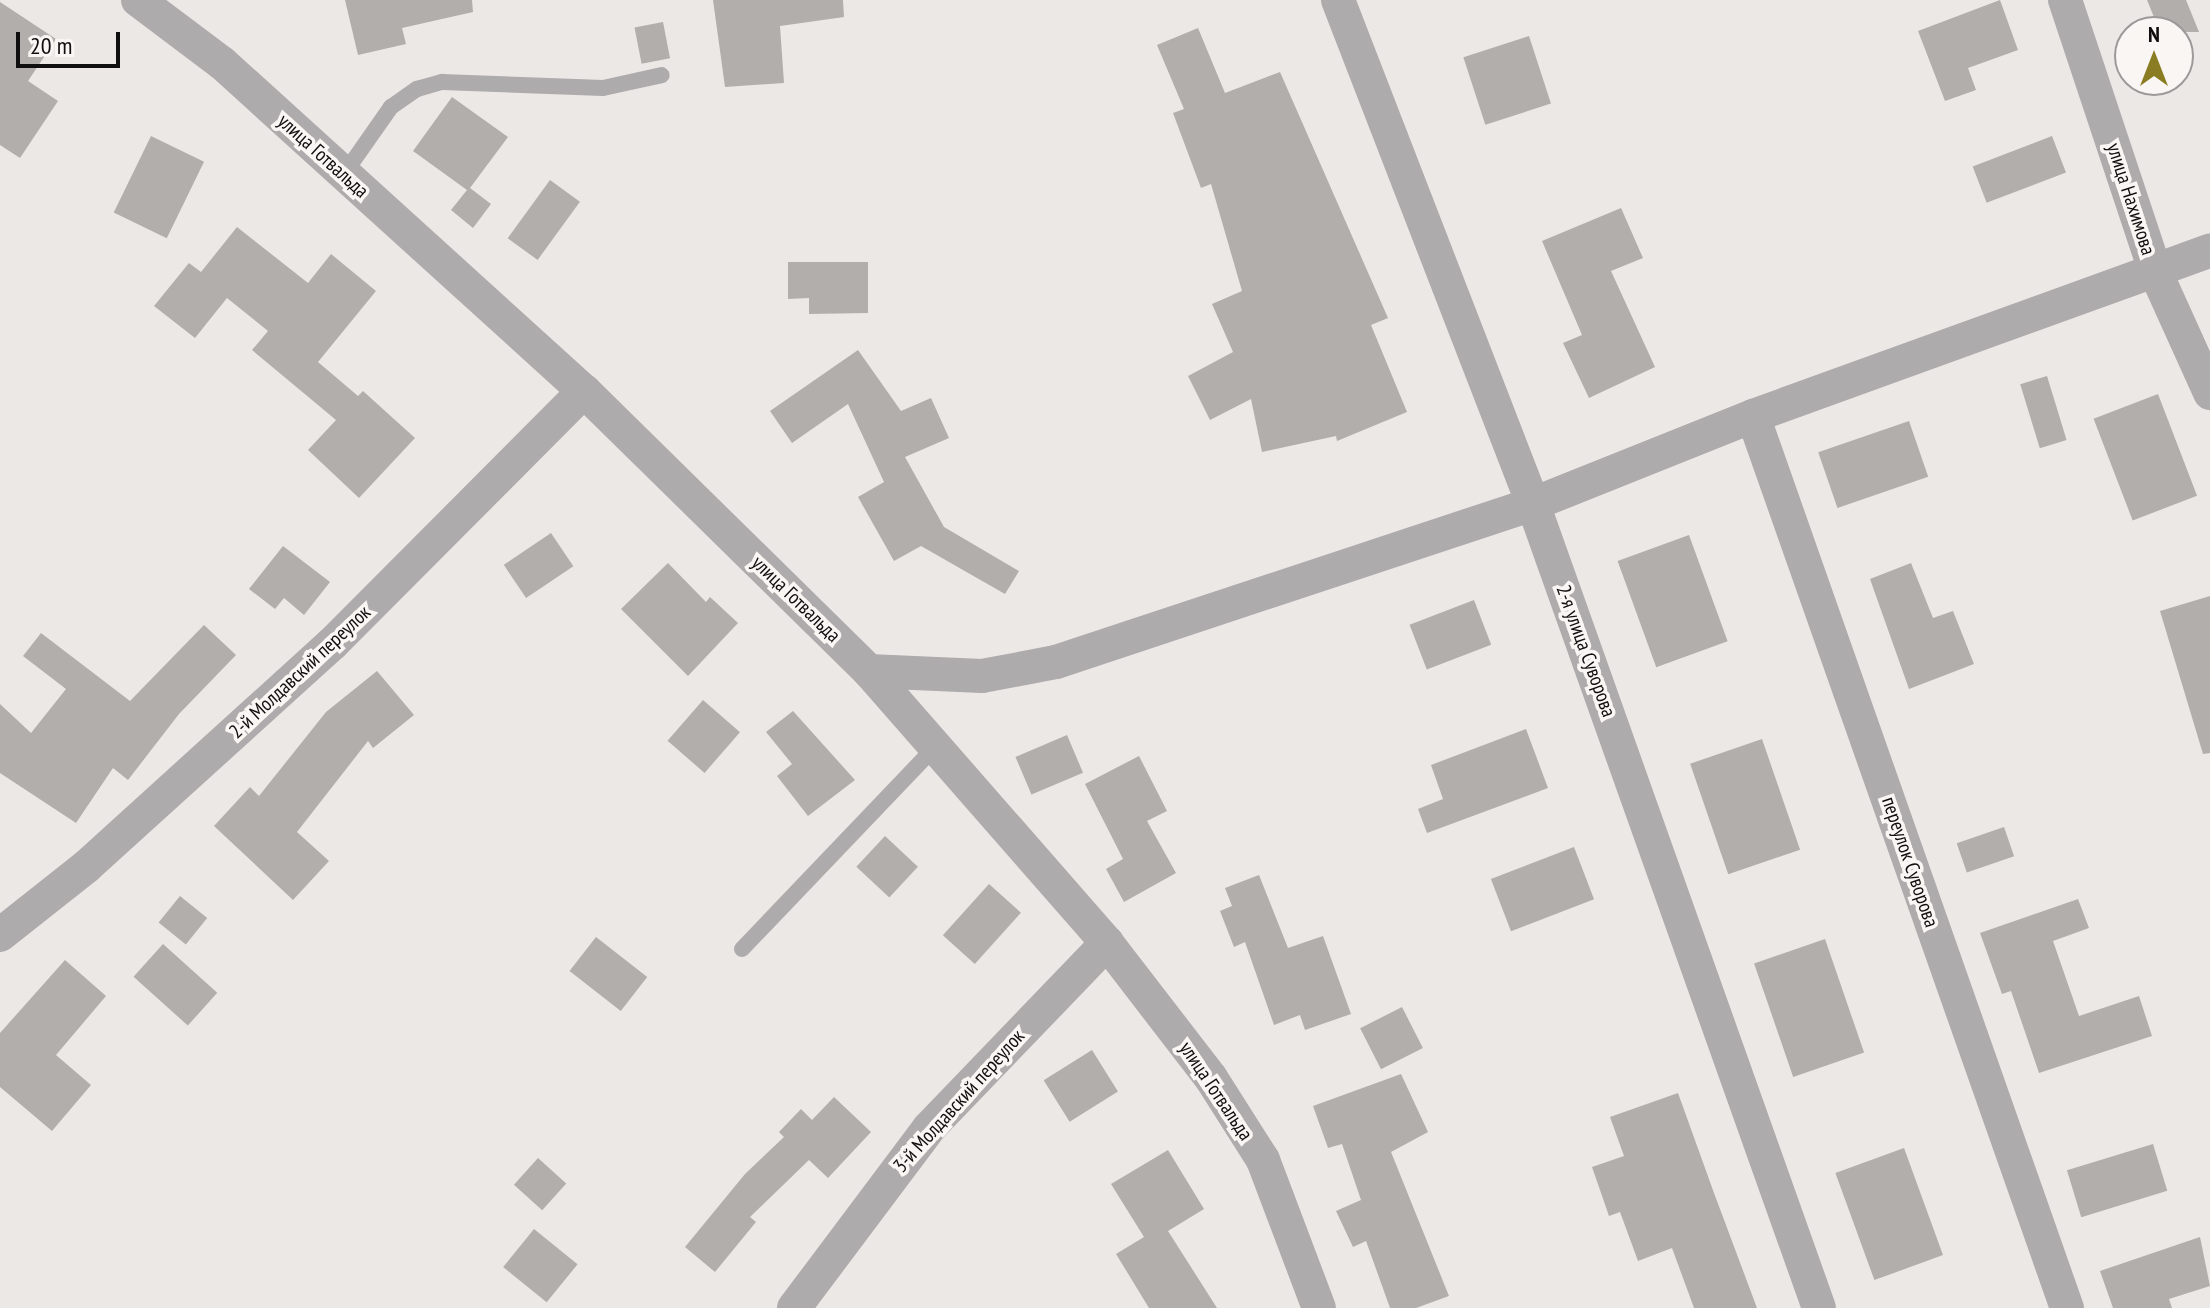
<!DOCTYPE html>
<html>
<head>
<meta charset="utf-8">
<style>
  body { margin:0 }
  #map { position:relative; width:2210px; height:1308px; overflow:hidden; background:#ece8e6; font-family:"PT Sans Narrow",sans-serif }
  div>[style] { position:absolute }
  .building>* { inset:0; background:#b2aeac; transform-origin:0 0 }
  .service>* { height:16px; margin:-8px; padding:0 8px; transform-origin:8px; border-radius:8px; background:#adabab }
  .minor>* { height:34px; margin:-17px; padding:0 17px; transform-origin:17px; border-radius:17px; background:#adabab }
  span { translate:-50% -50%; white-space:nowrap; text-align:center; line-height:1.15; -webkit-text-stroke:7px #faf6f4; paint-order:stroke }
  .street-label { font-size:20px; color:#100e0e }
  .north { position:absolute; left:2114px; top:16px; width:80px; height:80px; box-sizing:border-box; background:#faf6f4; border:2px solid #9c9998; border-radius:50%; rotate:0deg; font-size:22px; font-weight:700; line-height:32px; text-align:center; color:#100e0e }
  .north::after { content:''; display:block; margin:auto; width:28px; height:36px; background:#897c22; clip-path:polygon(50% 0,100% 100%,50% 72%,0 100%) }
  .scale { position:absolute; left:16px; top:32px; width:104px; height:36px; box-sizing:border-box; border:4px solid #100e0e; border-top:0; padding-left:10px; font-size:24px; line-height:28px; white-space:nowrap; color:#100e0e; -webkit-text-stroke:6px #faf6f4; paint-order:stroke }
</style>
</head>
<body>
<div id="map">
  <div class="building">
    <i style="clip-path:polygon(345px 0,472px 0,473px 12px,402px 28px,406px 44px,358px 55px)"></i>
    <i style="clip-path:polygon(713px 0,843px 0,844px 17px,780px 26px,784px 83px,725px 87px)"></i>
    <i style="clip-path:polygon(2000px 0,2018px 50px,1968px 68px,1976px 90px,1945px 101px,1918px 31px)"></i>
    <i style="clip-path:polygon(2147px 0,2186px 0,2199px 32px,2160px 32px)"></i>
    <i style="clip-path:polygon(0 2px,56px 39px,28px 81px,58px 101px,20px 158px,0 145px)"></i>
    <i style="left:663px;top:22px;width:37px;height:29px;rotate:79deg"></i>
    <i style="clip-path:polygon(1198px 28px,1225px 93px,1280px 72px,1388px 318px,1371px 325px,1407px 412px,1337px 441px,1336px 436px,1262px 452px,1251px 399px,1210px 420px,1188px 376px,1233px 352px,1212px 304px,1242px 291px,1211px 184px,1201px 188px,1173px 113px,1184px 109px,1157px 45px)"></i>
    <i style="left:1529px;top:36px;width:71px;height:69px;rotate:72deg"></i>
    <i style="clip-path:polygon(452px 97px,508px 137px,470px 188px,491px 204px,473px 228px,451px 210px,467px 190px,413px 151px)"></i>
    <i style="left:151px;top:136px;width:59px;height:85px;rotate:26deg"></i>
    <i style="left:2052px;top:136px;width:39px;height:85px;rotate:69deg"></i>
    <i style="left:550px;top:180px;width:37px;height:72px;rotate:36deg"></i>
    <i style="clip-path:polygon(1621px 208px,1643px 258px,1611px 271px,1655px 367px,1589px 398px,1563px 343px,1582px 335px,1542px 241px)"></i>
    <i style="clip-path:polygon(237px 227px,308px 283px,331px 254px,376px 291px,318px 362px,358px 396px,363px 391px,415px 438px,359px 498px,308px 450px,336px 420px,252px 350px,268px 331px,227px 298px,195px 338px,154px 306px,189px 263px,201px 272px)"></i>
    <i style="clip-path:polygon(788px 262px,868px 262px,868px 313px,809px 314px,809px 298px,788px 299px)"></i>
    <i style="clip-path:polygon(858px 350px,901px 411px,931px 398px,949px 438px,905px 457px,944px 527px,1019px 571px,1005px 594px,921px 546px,894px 561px,858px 497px,884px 482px,848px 404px,792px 443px,770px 411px)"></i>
    <i style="left:2047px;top:376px;width:67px;height:28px;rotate:73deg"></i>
    <i style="left:2158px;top:394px;width:109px;height:69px;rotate:69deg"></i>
    <i style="left:1909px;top:421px;width:59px;height:96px;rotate:71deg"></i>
    <i style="left:551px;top:533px;width:40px;height:57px;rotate:56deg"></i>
    <i style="left:1689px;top:535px;width:113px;height:76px;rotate:70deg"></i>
    <i style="clip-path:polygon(283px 546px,330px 582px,304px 615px,284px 598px,275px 609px,249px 589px)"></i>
    <i style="clip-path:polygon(668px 563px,706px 602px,710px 597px,738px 623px,688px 676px,621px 609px)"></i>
    <i style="clip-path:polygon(1911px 563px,1933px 618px,1953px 611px,1974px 664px,1909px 689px,1870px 579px)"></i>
    <i style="clip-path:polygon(2210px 596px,2210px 753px,2203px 754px,2160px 611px)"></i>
    <i style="left:1474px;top:600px;width:48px;height:69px;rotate:69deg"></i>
    <i style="clip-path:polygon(204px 625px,236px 655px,179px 714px,128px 780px,113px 768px,76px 823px,0 773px,0 704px,31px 733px,66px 689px,23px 656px,41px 633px,130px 701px)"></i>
    <i style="clip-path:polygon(377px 671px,414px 715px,373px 748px,368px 741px,297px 832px,329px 861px,293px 900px,214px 826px,250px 787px,259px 796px,326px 712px)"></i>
    <i style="left:703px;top:700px;width:49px;height:54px;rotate:41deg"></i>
    <i style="clip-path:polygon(793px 711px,855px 780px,808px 816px,777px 776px,792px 764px,766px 732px)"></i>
    <i style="clip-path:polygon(1526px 729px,1548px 788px,1427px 833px,1418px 809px,1443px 799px,1431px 765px)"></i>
    <i style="left:1067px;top:735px;width:41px;height:56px;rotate:67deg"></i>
    <i style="left:1762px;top:739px;width:117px;height:76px;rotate:71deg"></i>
    <i style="clip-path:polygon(1139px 756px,1167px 811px,1147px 821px,1176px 873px,1124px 902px,1106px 869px,1123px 859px,1085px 784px)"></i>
    <i style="left:2004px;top:827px;width:31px;height:50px;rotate:71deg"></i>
    <i style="left:885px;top:836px;width:45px;height:42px;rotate:43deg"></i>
    <i style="left:1574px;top:847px;width:56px;height:89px;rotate:69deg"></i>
    <i style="clip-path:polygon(1259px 875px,1288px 948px,1323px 936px,1351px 1014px,1305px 1030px,1300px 1015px,1274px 1025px,1245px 942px,1234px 947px,1220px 911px,1232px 906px,1225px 888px)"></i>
    <i style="left:989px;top:884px;width:43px;height:69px;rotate:42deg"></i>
    <i style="left:180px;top:896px;width:35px;height:34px;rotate:39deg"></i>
    <i style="clip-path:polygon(2078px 899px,2089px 928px,2053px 941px,2079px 1016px,2139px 996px,2152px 1036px,2039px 1073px,2011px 991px,2002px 994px,1980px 933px)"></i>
    <i style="left:596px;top:937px;width:65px;height:43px;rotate:38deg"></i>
    <i style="left:1825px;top:939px;width:120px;height:75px;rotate:71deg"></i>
    <i style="left:163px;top:944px;width:73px;height:44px;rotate:42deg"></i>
    <i style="clip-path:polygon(65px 960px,106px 996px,56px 1055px,91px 1085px,52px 1131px,0 1087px,0 1033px)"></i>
    <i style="left:1402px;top:1007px;width:46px;height:47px;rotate:63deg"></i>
    <i style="left:1092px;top:1050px;width:49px;height:57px;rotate:58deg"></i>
    <i style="clip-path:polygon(1401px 1074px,1428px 1132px,1391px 1152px,1449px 1296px,1416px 1308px,1390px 1308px,1366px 1241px,1353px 1247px,1336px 1211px,1361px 1200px,1342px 1144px,1328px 1148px,1313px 1106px)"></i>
    <i style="clip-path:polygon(1678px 1093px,1714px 1193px,1757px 1308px,1694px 1308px,1672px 1248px,1638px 1261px,1620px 1212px,1609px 1216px,1592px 1167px,1624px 1156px,1610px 1117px)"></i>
    <i style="clip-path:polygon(834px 1097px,871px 1132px,828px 1178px,809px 1160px,750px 1217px,756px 1222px,715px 1272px,685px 1247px,745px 1174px,784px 1137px,779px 1132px,801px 1109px,812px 1120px)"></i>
    <i style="left:2153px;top:1144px;width:49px;height:90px;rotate:73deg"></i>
    <i style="left:1904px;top:1148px;width:114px;height:73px;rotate:70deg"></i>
    <i style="clip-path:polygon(1168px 1150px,1204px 1209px,1168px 1231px,1217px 1308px,1149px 1308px,1116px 1254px,1144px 1237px,1111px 1184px)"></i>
    <i style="left:538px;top:1158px;width:38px;height:36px;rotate:42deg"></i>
    <i style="left:534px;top:1229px;width:56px;height:49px;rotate:39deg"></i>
    <i style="clip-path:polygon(2200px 1237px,2210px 1286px,2169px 1299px,2172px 1308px,2113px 1308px,2100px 1271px)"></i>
  </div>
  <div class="service">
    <i style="left:344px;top:174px;width:82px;rotate:-55deg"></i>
    <i style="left:391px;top:107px;width:32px;rotate:-35deg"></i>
    <i style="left:417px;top:89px;width:26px;rotate:-16deg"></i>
    <i style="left:442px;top:82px;width:161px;rotate:2.1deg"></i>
    <i style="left:603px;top:88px;width:60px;rotate:-12.4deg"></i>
    <i style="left:742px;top:949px;width:281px;rotate:-46.3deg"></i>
  </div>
  <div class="minor">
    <i style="left:138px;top:0;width:105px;rotate:36.9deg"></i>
    <i style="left:222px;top:63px;width:488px;rotate:42.2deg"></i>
    <i style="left:584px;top:391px;width:400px;rotate:44.5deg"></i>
    <i style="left:869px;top:671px;width:361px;rotate:48.8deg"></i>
    <i style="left:1107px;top:943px;width:170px;rotate:52.4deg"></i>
    <i style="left:1211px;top:1078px;width:97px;rotate:57.6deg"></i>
    <i style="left:1263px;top:1160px;width:158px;rotate:69.3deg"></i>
    <i style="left:1338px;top:0;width:540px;rotate:68.85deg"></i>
    <i style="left:1533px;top:504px;width:853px;rotate:70.42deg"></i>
    <i style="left:2065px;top:0;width:286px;rotate:71.6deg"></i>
    <i style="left:2155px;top:271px;width:134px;rotate:65.7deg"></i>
    <i style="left:1753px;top:416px;width:946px;rotate:70.61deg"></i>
    <i style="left:869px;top:671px;width:113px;rotate:2.5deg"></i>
    <i style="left:982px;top:676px;width:75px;rotate:-10.7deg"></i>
    <i style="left:1056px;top:662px;width:502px;rotate:-18.33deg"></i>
    <i style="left:1533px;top:504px;width:237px;rotate:-21.8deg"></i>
    <i style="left:1753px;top:416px;width:486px;rotate:-19.9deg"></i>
    <i style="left:0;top:935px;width:111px;rotate:-38.4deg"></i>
    <i style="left:87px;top:866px;width:331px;rotate:-42.2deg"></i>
    <i style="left:332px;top:644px;width:357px;rotate:-45.1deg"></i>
    <i style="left:794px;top:1308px;width:225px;rotate:-53.1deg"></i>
    <i style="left:929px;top:1128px;width:257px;rotate:-46.1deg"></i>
  </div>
  <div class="street-label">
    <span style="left:323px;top:156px;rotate:42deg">улица Готвальда</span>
    <span style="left:2131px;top:199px;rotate:72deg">улица Нахимова</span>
    <span style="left:796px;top:599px;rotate:44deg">улица Готвальда</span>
    <span style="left:1586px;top:651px;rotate:70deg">2-я улица Суворова</span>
    <span style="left:300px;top:672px;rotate:-43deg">2-й Молдавский переулок</span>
    <span style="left:1910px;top:862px;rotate:71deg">переулок Суворова</span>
    <span style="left:1216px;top:1091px;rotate:56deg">улица Готвальда</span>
    <span style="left:959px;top:1101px;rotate:-48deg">3-й Молдавский переулок</span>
  </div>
  <div class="north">N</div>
  <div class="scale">20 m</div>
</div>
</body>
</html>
